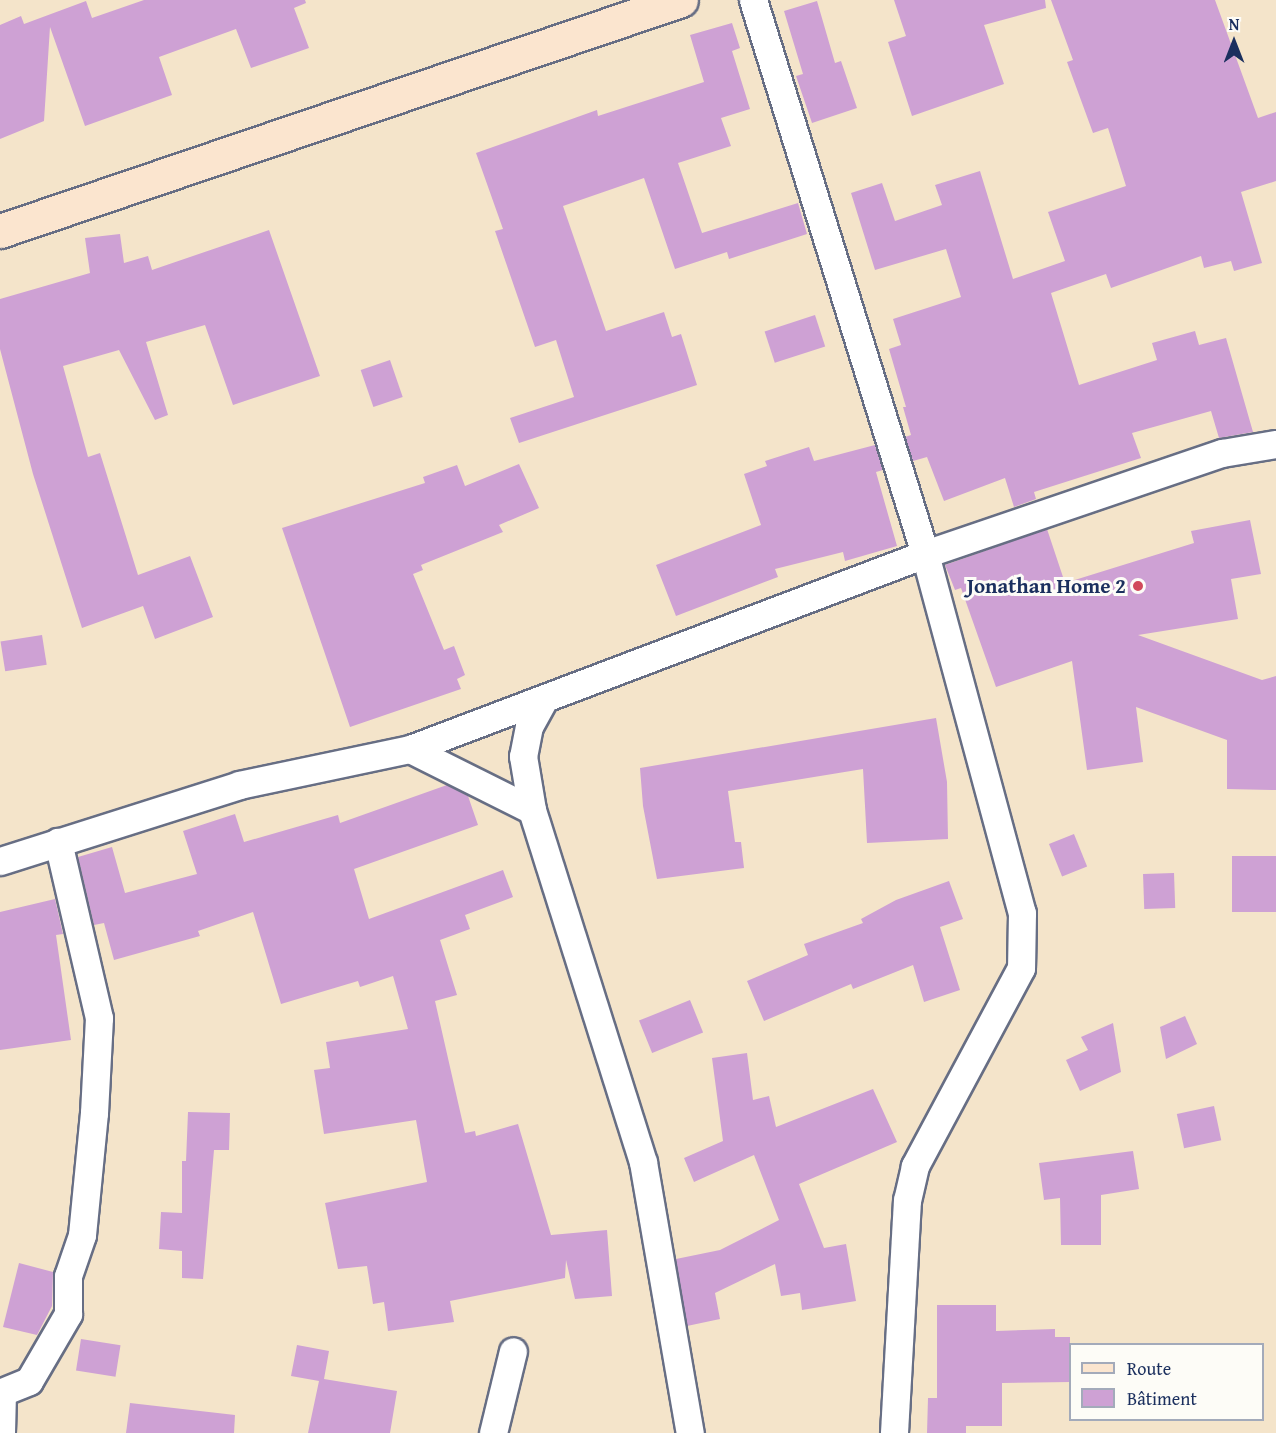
<!DOCTYPE html>
<html>
<head>
<meta charset="utf-8">
<style>
  body { margin:0 }
  #map { position:relative; width:1276px; height:1433px; overflow:hidden; background:#f4e4ca; font-family:"Gentium Book Plus",serif }
  div>[style] { position:absolute }
  .building>* { inset:0; background:#cea1d4; transform-origin:0 0 }
  .roads { filter:drop-shadow(2px 0 #676e84) drop-shadow(-2px 0 #676e84) drop-shadow(0 2px #676e84) drop-shadow(0 -2px #676e84) }
  .street>* { height:27px; margin:-13.5px; padding:0 13.5px; transform-origin:13.5px; border-radius:13.5px; background:#fff }
  .secondary>* { height:33px; margin:-16.5px; padding:0 16.5px; transform-origin:16.5px; border-radius:16.5px; background:#fbe5cf }
  .dots>* { width:16px; height:16px; translate:-50% -50%; box-sizing:border-box; border:3px solid #fdfcf7; border-radius:50% }
  span { translate:-50% -50%; white-space:nowrap; text-align:center; line-height:1.15; -webkit-text-stroke:6px #fdfcf7; paint-order:stroke }
  .poi-label { font-size:21px; color:#1b2f5e; font-weight:700 }
  .right { translate:-100% -50%; text-align:right }
  .legend { position:absolute; left:1069px; top:1343px; width:195px; height:78px; box-sizing:border-box; background:#fdfcf7; border:2px solid #a3aaba; margin:0; padding:8px 10px; list-style:none; font-size:18px; color:#1b2f5e }
  .legend li { display:flex; align-items:center; gap:12px; height:30px }
  .legend b { width:30px; border:2px solid #a3aaba }
  .north { position:absolute; left:1204px; top:12px; width:60px; height:60px; -webkit-text-stroke:4px #fdfcf7; paint-order:stroke; rotate:0deg; font-size:16px; font-weight:700; line-height:24px; text-align:center; color:#1b2f5e }
  .north::after { content:''; display:block; margin:auto; width:21px; height:27px; background:#1b2f5e; clip-path:polygon(50% 0,100% 100%,50% 72%,0 100%) }
</style>
</head>
<body>
<div id="map">
  <div class="building">
    <i style="clip-path:polygon(144px 0,305px 0,306px 3px,294px 8px,309px 48px,251px 68px,236px 29px,159px 57px,172px 95px,85px 126px,50px 27px,44px 121px,0 139px,0 25px,21px 16px,24px 24px,86px 1px,92px 18px)"></i>
    <i style="clip-path:polygon(894px 0,1045px 0,1046px 8px,984px 25px,1004px 84px,912px 116px,888px 42px,906px 36px)"></i>
    <i style="clip-path:polygon(1051px 0,1215px 0,1258px 118px,1276px 112px,1276px 181px,1241px 192px,1262px 263px,1234px 271px,1231px 261px,1204px 268px,1201px 256px,1111px 288px,1106px 274px,1051px 293px,1079px 385px,1157px 360px,1152px 343px,1195px 331px,1199px 345px,1226px 338px,1253px 432px,1219px 438px,1211px 411px,1132px 433px,1141px 458px,1034px 492px,1036px 499px,1014px 507px,1005px 478px,944px 501px,927px 457px,913px 461px,905px 437px,911px 435px,903px 407px,906px 407px,889px 349px,901px 345px,893px 319px,961px 297px,946px 249px,875px 270px,851px 193px,882px 183px,895px 221px,942px 205px,935px 185px,980px 171px,1013px 279px,1065px 261px,1048px 212px,1126px 186px,1108px 128px,1093px 133px,1067px 62px,1073px 60px)"></i>
    <i style="clip-path:polygon(817px 1px,835px 63px,841px 61px,857px 108px,812px 123px,796px 76px,803px 74px,784px 11px)"></i>
    <i style="clip-path:polygon(732px 23px,740px 48px,732px 51px,750px 109px,721px 118px,731px 146px,678px 163px,702px 233px,798px 203px,807px 234px,729px 259px,727px 252px,675px 269px,644px 178px,563px 206px,606px 331px,664px 312px,672px 337px,681px 334px,697px 385px,519px 443px,510px 418px,574px 397px,556px 340px,535px 347px,495px 231px,503px 229px,476px 153px,597px 110px,598px 116px,704px 82px,690px 35px)"></i>
    <i style="clip-path:polygon(269px 230px,320px 376px,233px 405px,205px 325px,146px 342px,168px 415px,155px 420px,119px 350px,63px 366px,88px 457px,100px 453px,138px 575px,190px 556px,213px 617px,155px 639px,143px 606px,82px 628px,33px 474px,0 349px,0 299px,90px 273px,85px 238px,120px 234px,124px 263px,148px 256px,152px 270px)"></i>
    <i style="left:815px;top:315px;width:33px;height:53px;rotate:72deg"></i>
    <i style="left:390px;top:360px;width:39px;height:31px;rotate:71deg"></i>
    <i style="clip-path:polygon(875px 445px,883px 470px,876px 472px,897px 546px,845px 561px,843px 552px,775px 569px,778px 577px,676px 616px,656px 565px,761px 525px,744px 474px,767px 466px,765px 461px,809px 447px,814px 461px)"></i>
    <i style="clip-path:polygon(519px 464px,539px 508px,499px 525px,503px 532px,421px 565px,423px 570px,413px 574px,444px 650px,454px 646px,465px 675px,457px 679px,461px 689px,350px 727px,282px 528px,425px 483px,423px 477px,457px 465px,465px 486px)"></i>
    <i style="clip-path:polygon(1250px 520px,1261px 574px,1231px 579px,1238px 619px,1138px 635px,1262px 680px,1276px 676px,1276px 790px,1227px 789px,1227px 740px,1136px 707px,1143px 762px,1087px 770px,1072px 661px,996px 687px,961px 588px,955px 590px,945px 565px,1047px 529px,1065px 583px,1194px 543px,1191px 531px)"></i>
    <i style="left:42px;top:635px;width:30px;height:42px;rotate:81deg"></i>
    <i style="clip-path:polygon(936px 718px,947px 782px,948px 839px,867px 843px,863px 769px,728px 791px,735px 842px,741px 842px,744px 868px,657px 879px,643px 806px,640px 768px)"></i>
    <i style="clip-path:polygon(447px 785px,468px 796px,478px 825px,354px 869px,369px 919px,503px 870px,513px 897px,465px 915px,470px 929px,440px 940px,457px 995px,435px 1001px,465px 1133px,475px 1131px,476px 1136px,518px 1124px,551px 1235px,607px 1230px,612px 1296px,575px 1299px,566px 1260px,565px 1278px,450px 1301px,454px 1322px,388px 1331px,384px 1302px,373px 1304px,367px 1266px,338px 1269px,325px 1203px,427px 1182px,416px 1120px,324px 1134px,314px 1070px,330px 1068px,326px 1042px,408px 1029px,393px 976px,360px 987px,358px 981px,281px 1004px,253px 912px,198px 931px,200px 936px,114px 960px,104px 923px,94px 925px,78px 857px,112px 847px,125px 893px,197px 874px,183px 831px,235px 814px,244px 842px,338px 815px,340px 823px)"></i>
    <i style="left:1074px;top:834px;width:35px;height:27px;rotate:68deg"></i>
    <i style="left:1232px;top:856px;width:44px;height:56px"></i>
    <i style="left:1174px;top:873px;width:35px;height:31px;rotate:88deg"></i>
    <i style="clip-path:polygon(949px 881px,963px 919px,940px 927px,960px 990px,924px 1002px,913px 965px,853px 989px,851px 984px,764px 1021px,747px 981px,808px 955px,804px 944px,863px 923px,861px 919px,896px 900px)"></i>
    <i style="clip-path:polygon(55px 899px,63px 934px,56px 935px,71px 1040px,0 1050px,0 912px)"></i>
    <i style="left:690px;top:1000px;width:35px;height:55px;rotate:68deg"></i>
    <i style="clip-path:polygon(1185px 1016px,1197px 1044px,1166px 1059px,1160px 1027px)"></i>
    <i style="clip-path:polygon(1113px 1023px,1121px 1072px,1080px 1091px,1066px 1060px,1088px 1050px,1081px 1037px)"></i>
    <i style="clip-path:polygon(747px 1053px,753px 1100px,769px 1096px,776px 1127px,873px 1089px,897px 1142px,799px 1184px,824px 1248px,846px 1244px,856px 1301px,802px 1310px,800px 1293px,781px 1296px,775px 1264px,715px 1293px,720px 1319px,687px 1326px,676px 1259px,720px 1250px,779px 1220px,754px 1155px,694px 1182px,684px 1158px,723px 1141px,712px 1058px)"></i>
    <i style="left:1214px;top:1106px;width:35px;height:38px;rotate:78deg"></i>
    <i style="clip-path:polygon(188px 1112px,230px 1113px,229px 1150px,214px 1150px,203px 1279px,182px 1278px,182px 1251px,159px 1249px,161px 1212px,182px 1213px,182px 1161px,186px 1161px)"></i>
    <i style="clip-path:polygon(1133px 1151px,1139px 1189px,1101px 1195px,1101px 1245px,1061px 1245px,1060px 1198px,1044px 1200px,1039px 1163px)"></i>
    <i style="clip-path:polygon(19px 1263px,53px 1272px,52px 1306px,37px 1335px,3px 1327px)"></i>
    <i style="clip-path:polygon(937px 1305px,996px 1305px,996px 1331px,1055px 1329px,1055px 1337px,1070px 1337px,1070px 1382px,1002px 1383px,1002px 1426px,966px 1426px,966px 1433px,927px 1433px,928px 1398px,937px 1398px)"></i>
    <i style="left:81px;top:1339px;width:40px;height:32px;rotate:9deg"></i>
    <i style="clip-path:polygon(297px 1345px,329px 1351px,324px 1379px,397px 1391px,390px 1433px,308px 1433px,319px 1381px,291px 1376px)"></i>
    <i style="clip-path:polygon(130px 1403px,235px 1415px,234px 1433px,126px 1433px)"></i>
  </div>
  <div class="roads">
    <div class="street">
      <i style="left:753px;top:0;width:580px;rotate:72.75deg"></i>
      <i style="left:925px;top:554px;width:372px;rotate:74.9deg"></i>
      <i style="left:1022px;top:913px;width:55px;rotate:91deg"></i>
      <i style="left:1021px;top:968px;width:225px;rotate:118.2deg"></i>
      <i style="left:915px;top:1166px;width:35px;rotate:103deg"></i>
      <i style="left:907px;top:1200px;width:233px;rotate:93.2deg"></i>
      <i style="left:543px;top:701px;width:29px;rotate:119deg"></i>
      <i style="left:529px;top:726px;width:31px;rotate:101deg"></i>
      <i style="left:523px;top:756px;width:55px;rotate:80.5deg"></i>
      <i style="left:532px;top:810px;width:369px;rotate:72.5deg"></i>
      <i style="left:643px;top:1162px;width:275px;rotate:80.2deg"></i>
      <i style="left:410px;top:749px;width:136px;rotate:26.6deg"></i>
      <i style="left:0;top:861px;width:251px;rotate:-17.6deg"></i>
      <i style="left:239px;top:785px;width:175px;rotate:-11.9deg"></i>
      <i style="left:410px;top:749px;width:551px;rotate:-20.74deg"></i>
      <i style="left:925px;top:554px;width:314px;rotate:-18.8deg"></i>
      <i style="left:1222px;top:453px;width:55px;rotate:-9.5deg"></i>
      <i style="left:1px;top:1433px;width:41px;rotate:-88.6deg"></i>
      <i style="left:2px;top:1392px;width:29px;rotate:-22deg"></i>
      <i style="left:29px;top:1381px;width:78px;rotate:-59.8deg"></i>
      <i style="left:68px;top:1314px;width:38px;rotate:-90deg"></i>
      <i style="left:68px;top:1276px;width:43px;rotate:-71.1deg"></i>
      <i style="left:82px;top:1235px;width:123px;rotate:-84.4deg"></i>
      <i style="left:94px;top:1113px;width:95px;rotate:-87deg"></i>
      <i style="left:99px;top:1018px;width:181px;rotate:-103.1deg"></i>
      <i style="left:493px;top:1433px;width:84px;rotate:-76.3deg"></i>
    </div>
    <div class="secondary">
      <i style="left:0;top:231px;width:719px;rotate:-18.74deg"></i>
    </div>
  </div>
  <div class="dots">
    <i style="left:1138px;top:586px;background:#d1495b"></i>
  </div>
  <div class="poi-label">
    <span class="right" style="left:1126px;top:586px">Jonathan Home 2</span>
  </div>
  <ul class="legend">
  <li><b style="height:8px;background:#fbe5cf"></b>Route</li>
  <li><b style="height:16px;background:#cea1d4"></b>Bâtiment</li>
  </ul>
  <div class="north">N</div>
</div>
</body>
</html>
